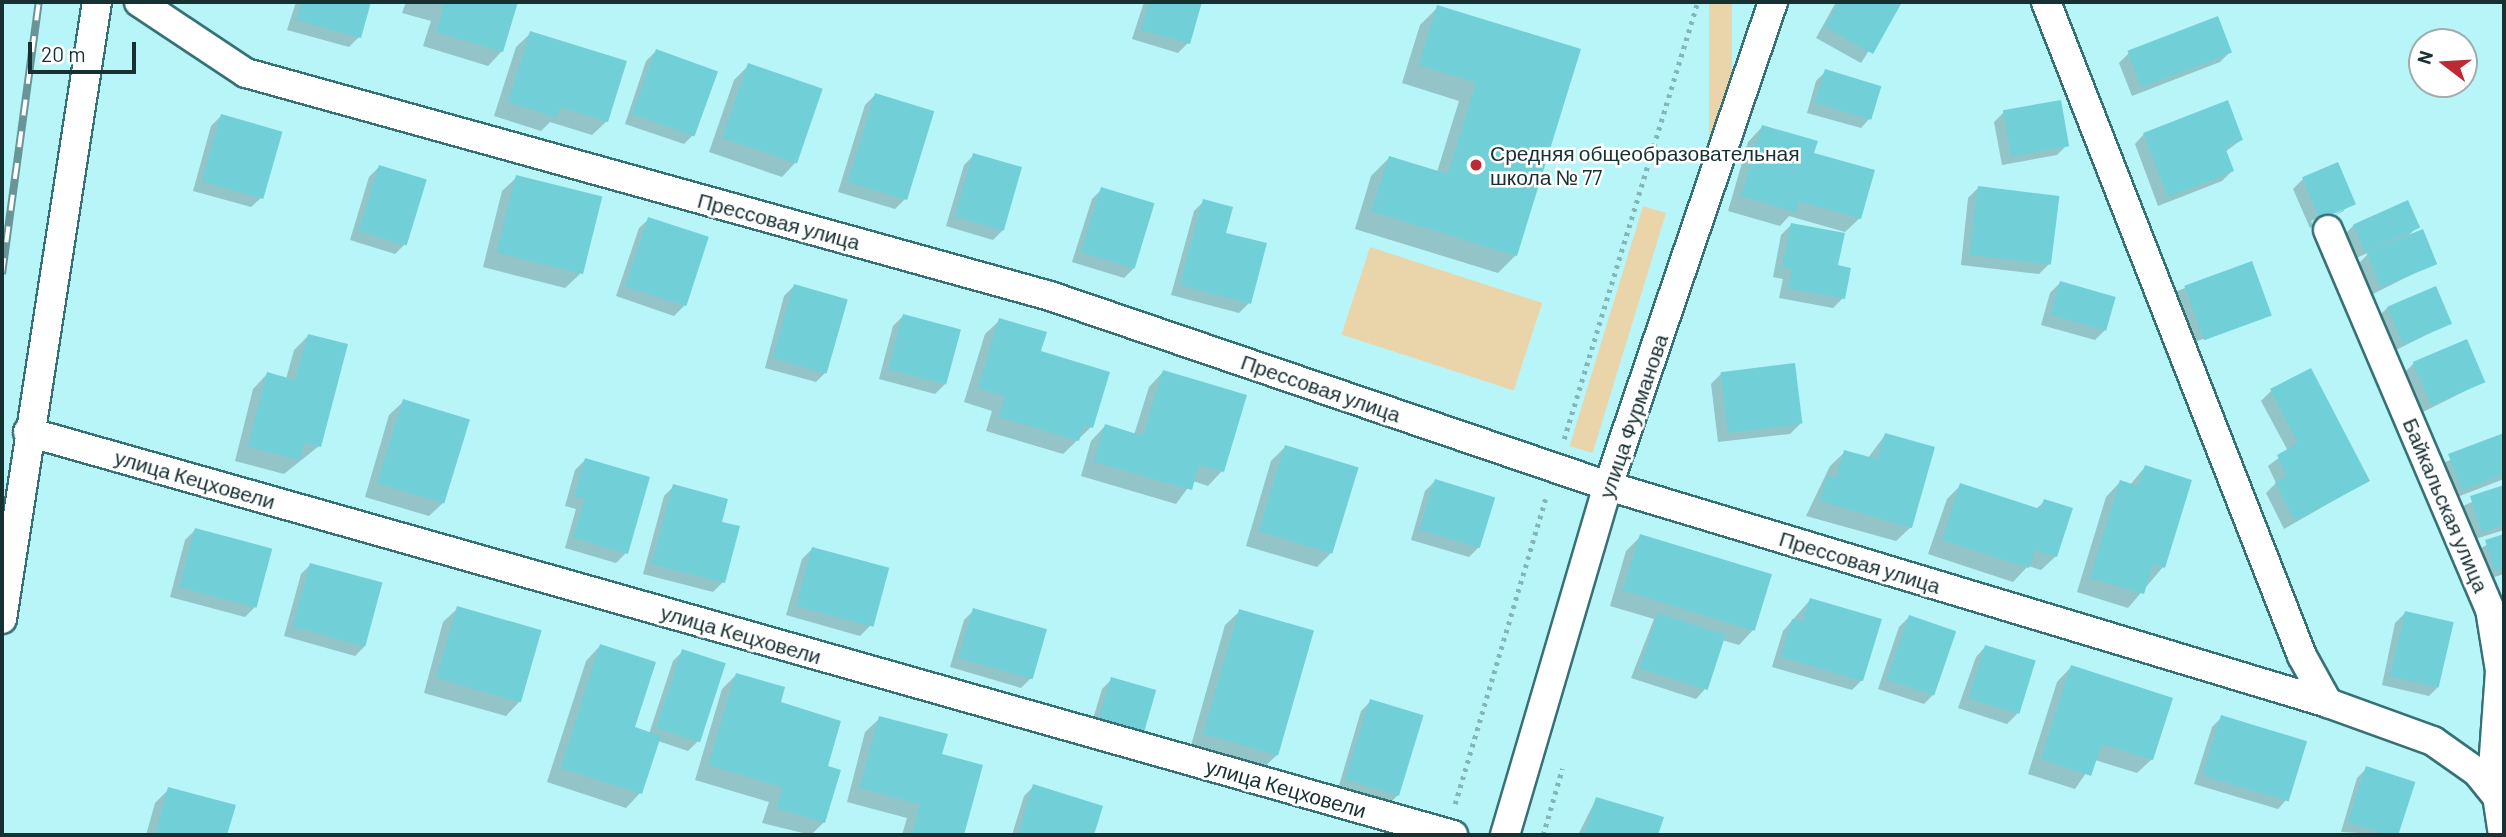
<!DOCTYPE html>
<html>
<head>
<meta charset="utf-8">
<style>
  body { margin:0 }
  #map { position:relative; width:2506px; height:837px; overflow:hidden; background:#b8f5f9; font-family:Barlow,sans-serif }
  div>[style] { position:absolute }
  .green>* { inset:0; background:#ead4aa; transform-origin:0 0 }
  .shadow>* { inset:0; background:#0003; transform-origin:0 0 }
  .building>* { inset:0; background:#71d0d7; transform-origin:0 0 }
  .path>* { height:4.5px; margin-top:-2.25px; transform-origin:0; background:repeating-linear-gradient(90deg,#84b6b9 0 3.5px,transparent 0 8.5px) }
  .roads { filter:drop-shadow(2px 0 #377176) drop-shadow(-2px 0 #377176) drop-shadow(0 2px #377176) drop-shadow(0 -2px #377176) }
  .minor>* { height:28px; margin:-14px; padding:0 14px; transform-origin:14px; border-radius:14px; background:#fff }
  .rail>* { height:8px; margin-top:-4px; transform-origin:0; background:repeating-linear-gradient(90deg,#fff 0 16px,#699598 0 32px); box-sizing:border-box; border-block:2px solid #699598 }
  .dots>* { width:19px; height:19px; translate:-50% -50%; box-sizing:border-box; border:4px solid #fff; border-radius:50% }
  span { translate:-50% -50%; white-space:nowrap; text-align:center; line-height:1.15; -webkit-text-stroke:5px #fff; paint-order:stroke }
  .poi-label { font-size:21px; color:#173032 }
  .left { translate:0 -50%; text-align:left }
  .street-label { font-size:21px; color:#173032 }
  .frame { position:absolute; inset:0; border:4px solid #173032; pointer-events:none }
  .north { position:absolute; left:2408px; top:28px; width:70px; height:70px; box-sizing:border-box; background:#fff; border:2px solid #a2acad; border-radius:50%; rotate:287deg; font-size:19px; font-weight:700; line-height:28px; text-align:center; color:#173032 }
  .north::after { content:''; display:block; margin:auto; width:24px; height:32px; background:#bb2a35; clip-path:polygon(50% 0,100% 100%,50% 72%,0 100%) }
  .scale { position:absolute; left:28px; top:42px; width:108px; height:32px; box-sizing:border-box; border:4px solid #173032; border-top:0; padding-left:9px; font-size:21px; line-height:24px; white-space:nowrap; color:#173032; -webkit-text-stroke:5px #fff; paint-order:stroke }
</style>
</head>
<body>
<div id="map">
  <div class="green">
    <i style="left:1709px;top:2px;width:23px;height:169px"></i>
    <i style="left:1643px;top:206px;width:24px;height:251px;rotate:17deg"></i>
    <i style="left:1370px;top:247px;width:181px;height:92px;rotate:18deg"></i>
  </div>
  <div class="shadow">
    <i style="clip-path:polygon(296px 2px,369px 2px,359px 37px,349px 47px,287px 30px)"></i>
    <i style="clip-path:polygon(406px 2px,517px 2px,502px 51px,488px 66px,423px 46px,431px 21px,402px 13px)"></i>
    <i style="clip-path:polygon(1144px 2px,1201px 2px,1188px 43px,1178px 53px,1132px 39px)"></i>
    <i style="clip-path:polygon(1836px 2px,1900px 2px,1861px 63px,1816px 38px)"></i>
    <i style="clip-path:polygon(1438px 7px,1579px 51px,1516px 255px,1498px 273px,1355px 229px,1371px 176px,1389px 158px,1437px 172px,1459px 101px,1402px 83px,1420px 25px)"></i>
    <i style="clip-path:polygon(2217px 18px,2230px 52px,2220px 62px,2132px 96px,2119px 63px,2129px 53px)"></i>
    <i style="clip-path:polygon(531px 33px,607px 121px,592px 135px,550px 122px,541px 131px,494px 116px,516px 47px)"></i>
    <i style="clip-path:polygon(656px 51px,694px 134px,684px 144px,625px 124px,646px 61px)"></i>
    <i style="clip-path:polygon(748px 66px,796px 162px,782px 177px,709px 152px,734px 80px)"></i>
    <i style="clip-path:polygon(1826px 71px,1870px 118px,1861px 128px,1807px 113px,1816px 81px)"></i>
    <i style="clip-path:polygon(875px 95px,905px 199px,895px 209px,838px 192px,865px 105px)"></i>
    <i style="clip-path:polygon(2004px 112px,2067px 145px,2057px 155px,2002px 165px,1994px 122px)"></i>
    <i style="clip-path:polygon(221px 116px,261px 198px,251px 207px,193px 191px,211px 126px)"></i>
    <i style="clip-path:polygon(1762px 127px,1812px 154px,1860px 218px,1845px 232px,1789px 216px,1780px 226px,1728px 211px,1748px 142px)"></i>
    <i style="clip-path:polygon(2144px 134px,2241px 140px,2225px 152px,2232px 171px,2222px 181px,2158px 206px,2135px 144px)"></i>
    <i style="clip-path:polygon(974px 155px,1003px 230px,993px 240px,946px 226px,964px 165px)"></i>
    <i style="clip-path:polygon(379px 167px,405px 244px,395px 254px,350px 240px,369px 177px)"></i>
    <i style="clip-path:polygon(517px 177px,580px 274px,565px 288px,483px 267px,502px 191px)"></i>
    <i style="clip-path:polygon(evenodd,2303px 179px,2354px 204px,2310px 228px,2293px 189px,2303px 179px,2344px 207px,2344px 211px,2313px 225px,2311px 221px,2344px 207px)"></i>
    <i style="clip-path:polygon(1978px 188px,2049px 264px,2039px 274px,1961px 265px,1968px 198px)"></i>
    <i style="clip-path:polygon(1102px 189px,1134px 268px,1124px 278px,1072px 262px,1092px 199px)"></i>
    <i style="clip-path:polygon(1204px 201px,1249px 303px,1239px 313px,1171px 295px,1194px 211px)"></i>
    <i style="clip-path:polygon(649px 219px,684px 306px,674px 316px,616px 296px,639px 228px)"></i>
    <i style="clip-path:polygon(1791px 225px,1836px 267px,1843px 298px,1833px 308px,1779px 298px,1783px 279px,1773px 277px,1781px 235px)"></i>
    <i style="clip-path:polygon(2354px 225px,2418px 226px,2406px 238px,2435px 263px,2371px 295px,2358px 264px,2370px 252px,2354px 259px,2344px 235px)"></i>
    <i style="left:2251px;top:264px;width:54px;height:83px;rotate:70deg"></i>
    <i style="clip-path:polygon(2060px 283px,2105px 330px,2095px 340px,2041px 325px,2050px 293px)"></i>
    <i style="clip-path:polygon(794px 286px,826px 372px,816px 382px,765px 368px,784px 296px)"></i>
    <i style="clip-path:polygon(2388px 307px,2450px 323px,2392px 352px,2378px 317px)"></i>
    <i style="clip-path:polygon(903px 316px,945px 384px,935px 394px,879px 379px,893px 326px)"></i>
    <i style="clip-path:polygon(1000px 320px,1039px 352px,1091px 427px,1063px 454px,986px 431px,992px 411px,964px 402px,985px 334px)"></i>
    <i style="clip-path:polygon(308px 336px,319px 446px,284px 474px,235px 461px,253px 389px,267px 374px,286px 379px,294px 350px)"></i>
    <i style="clip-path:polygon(2414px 363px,2483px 382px,2421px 413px,2404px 373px)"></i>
    <i style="clip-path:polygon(1163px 372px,1222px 471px,1208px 486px,1193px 481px,1176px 504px,1081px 476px,1091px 441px,1105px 426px,1134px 435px,1149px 387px)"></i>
    <i style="clip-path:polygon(1721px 374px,1800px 424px,1790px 434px,1718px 442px,1711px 384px)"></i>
    <i style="clip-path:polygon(2271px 391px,2368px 481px,2284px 529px,2266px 493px,2276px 483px,2268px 466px,2288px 451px,2261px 401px)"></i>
    <i style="clip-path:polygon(404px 401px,444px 502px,429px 516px,365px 497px,389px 415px)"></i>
    <i style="clip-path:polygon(1885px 435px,1911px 527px,1896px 541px,1806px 516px,1830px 466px,1845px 452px,1868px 458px)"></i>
    <i style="clip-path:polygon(2504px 435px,2504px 479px,2452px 499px,2439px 465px)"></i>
    <i style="clip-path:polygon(1285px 447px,1332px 552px,1317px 567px,1246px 546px,1271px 461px)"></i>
    <i style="clip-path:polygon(585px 460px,626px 553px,616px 563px,565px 548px,576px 509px,565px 506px,575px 470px)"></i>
    <i style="clip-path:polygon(2145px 467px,2163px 567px,2128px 608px,2077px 592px,2106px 497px,2120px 482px,2130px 485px)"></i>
    <i style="clip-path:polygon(1435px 481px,1479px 547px,1469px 557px,1411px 540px,1425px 491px)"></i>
    <i style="clip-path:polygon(1961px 485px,2036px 509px,2045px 501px,2056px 556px,2041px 570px,2028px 566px,2013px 582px,1928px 554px,1947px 499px)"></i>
    <i style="clip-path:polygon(674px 486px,720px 523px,723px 582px,713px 592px,643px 574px,664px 496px)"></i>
    <i style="clip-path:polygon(2504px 487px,2504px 530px,2472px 540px,2461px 507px)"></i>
    <i style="clip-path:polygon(195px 530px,255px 607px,245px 617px,170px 597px,185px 540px)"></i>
    <i style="clip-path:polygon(2504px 535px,2504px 574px,2485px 580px,2476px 551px)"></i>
    <i style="clip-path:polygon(1641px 536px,1753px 630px,1739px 645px,1722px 640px,1705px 689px,1696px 699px,1631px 678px,1654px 619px,1610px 606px,1626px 551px)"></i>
    <i style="clip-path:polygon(812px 549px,870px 626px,860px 636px,786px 615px,802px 559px)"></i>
    <i style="clip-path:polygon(311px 564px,365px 646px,355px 656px,284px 636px,301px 574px)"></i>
    <i style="clip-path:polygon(1810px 600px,1862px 680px,1852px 690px,1772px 667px,1783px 631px)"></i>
    <i style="clip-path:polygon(458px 608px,520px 701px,506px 716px,424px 693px,443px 622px)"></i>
    <i style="clip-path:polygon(974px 610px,1044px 630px,1031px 678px,1021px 688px,950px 667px,964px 620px)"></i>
    <i style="clip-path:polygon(1240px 611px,1277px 755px,1262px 769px,1190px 749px,1225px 625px)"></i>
    <i style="clip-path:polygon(2405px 613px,2439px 686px,2429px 696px,2382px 685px,2395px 623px)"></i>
    <i style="clip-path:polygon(1909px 617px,1954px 632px,1933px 695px,1924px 704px,1878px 689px,1899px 627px)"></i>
    <i style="clip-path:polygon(600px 646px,633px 729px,649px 734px,673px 661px,683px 651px,698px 741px,688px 751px,658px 741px,640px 793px,626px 808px,547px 782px,586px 661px)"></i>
    <i style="clip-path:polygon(1985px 647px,2017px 714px,2007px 724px,1958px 708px,1976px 657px)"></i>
    <i style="clip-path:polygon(2071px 667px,2152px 759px,2137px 773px,2095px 760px,2075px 789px,2028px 774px,2057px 682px)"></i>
    <i style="clip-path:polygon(736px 675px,779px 704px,824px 822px,811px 835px,762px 823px,769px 802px,695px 780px,722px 689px)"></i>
    <i style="clip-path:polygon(1112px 679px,1154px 691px,1142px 731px,1132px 741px,1090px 729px,1102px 689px)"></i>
    <i style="clip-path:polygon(1371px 701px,1399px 794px,1389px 804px,1338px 789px,1361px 711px)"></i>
    <i style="clip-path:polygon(2222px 717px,2287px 799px,2278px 809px,2194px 784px,2212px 727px)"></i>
    <i style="clip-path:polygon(880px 718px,940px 755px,981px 766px,962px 835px,902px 835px,907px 818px,847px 802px,865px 732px)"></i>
    <i style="clip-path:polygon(2367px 768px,2412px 783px,2396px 835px,2341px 832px,2357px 778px)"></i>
    <i style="clip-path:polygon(1034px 786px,1101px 807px,1092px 835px,1012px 835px,1024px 796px)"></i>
    <i style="clip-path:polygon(169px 789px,233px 806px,225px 835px,146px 835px,155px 803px)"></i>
    <i style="clip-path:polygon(1596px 799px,1662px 818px,1656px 835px,1578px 835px)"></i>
  </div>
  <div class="building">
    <i style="clip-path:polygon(302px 2px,371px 2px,361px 38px,296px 20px)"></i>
    <i style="clip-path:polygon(430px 2px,518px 2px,503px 52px,436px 32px,444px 6px)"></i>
    <i style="clip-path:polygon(1149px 2px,1202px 2px,1190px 44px,1141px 30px)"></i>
    <i style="clip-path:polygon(1839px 2px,1902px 2px,1873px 54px,1825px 27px)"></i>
    <i style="clip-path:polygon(1437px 5px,1581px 49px,1517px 256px,1371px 211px,1389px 156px,1448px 174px,1476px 83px,1419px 65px)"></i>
    <i style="left:2218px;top:16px;width:39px;height:97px;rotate:69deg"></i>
    <i style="clip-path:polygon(530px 31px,627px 61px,608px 122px,560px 107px,557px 118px,508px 102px)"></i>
    <i style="left:656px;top:49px;width:66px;height:69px;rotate:20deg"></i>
    <i style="left:748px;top:63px;width:79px;height:79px;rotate:19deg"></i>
    <i style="left:1825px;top:69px;width:59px;height:35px;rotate:17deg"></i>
    <i style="left:875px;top:93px;width:62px;height:93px;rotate:17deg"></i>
    <i style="left:2061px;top:100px;width:47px;height:59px;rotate:80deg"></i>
    <i style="clip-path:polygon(2228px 100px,2243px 140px,2225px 147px,2234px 171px,2168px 197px,2143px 133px)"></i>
    <i style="left:221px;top:114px;width:64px;height:70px;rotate:16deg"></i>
    <i style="clip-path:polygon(1762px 125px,1818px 141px,1814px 153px,1875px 170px,1861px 219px,1799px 201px,1796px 212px,1741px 196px)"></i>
    <i style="left:973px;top:153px;width:51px;height:66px;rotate:16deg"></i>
    <i style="left:2338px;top:162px;width:46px;height:39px;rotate:67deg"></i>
    <i style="left:379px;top:165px;width:50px;height:69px;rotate:17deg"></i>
    <i style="left:516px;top:175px;width:89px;height:80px;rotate:14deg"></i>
    <i style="left:1978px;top:186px;width:82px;height:69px;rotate:7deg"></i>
    <i style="left:1101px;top:187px;width:56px;height:68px;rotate:17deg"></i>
    <i style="clip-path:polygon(1203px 199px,1233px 207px,1226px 233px,1267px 243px,1251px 304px,1180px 285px)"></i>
    <i style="left:2408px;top:200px;width:30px;height:60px;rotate:66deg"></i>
    <i style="left:648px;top:217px;width:64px;height:73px;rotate:18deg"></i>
    <i style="clip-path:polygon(1791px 223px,1845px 233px,1838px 265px,1851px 268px,1845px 299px,1788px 288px,1792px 269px,1782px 267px)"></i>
    <i style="left:2423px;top:229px;width:38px;height:61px;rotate:68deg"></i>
    <i style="left:2252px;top:261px;width:58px;height:72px;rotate:70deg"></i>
    <i style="left:2060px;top:281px;width:58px;height:35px;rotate:16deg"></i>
    <i style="left:794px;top:284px;width:56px;height:77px;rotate:16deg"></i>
    <i style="left:2436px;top:286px;width:41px;height:53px;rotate:67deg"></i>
    <i style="left:903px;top:314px;width:60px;height:57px;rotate:15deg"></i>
    <i style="clip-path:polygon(999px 318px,1047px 332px,1041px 351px,1110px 372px,1093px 428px,1084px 425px,1079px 441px,999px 417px,1005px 396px,978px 388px)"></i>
    <i style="clip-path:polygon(308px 334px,348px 344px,321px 447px,305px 443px,300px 460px,248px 447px,267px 372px,295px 380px)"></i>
    <i style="left:2467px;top:339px;width:47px;height:59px;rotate:67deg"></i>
    <i style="left:1795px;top:363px;width:61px;height:75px;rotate:83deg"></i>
    <i style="clip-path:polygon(2311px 368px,2370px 481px,2295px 521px,2275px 482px,2287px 476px,2277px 455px,2298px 443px,2270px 389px)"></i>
    <i style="clip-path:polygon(1163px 370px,1247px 395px,1224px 472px,1199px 465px,1192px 490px,1094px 462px,1105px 424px,1143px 436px)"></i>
    <i style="left:403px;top:399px;width:70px;height:88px;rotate:17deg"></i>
    <i style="clip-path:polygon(1885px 433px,1935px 447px,1912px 528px,1820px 501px,1827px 476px,1836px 479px,1844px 450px,1877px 459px)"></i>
    <i style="clip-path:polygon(2504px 433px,2504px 474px,2462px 490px,2448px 454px)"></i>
    <i style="left:1285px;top:445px;width:77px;height:90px;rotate:17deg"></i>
    <i style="clip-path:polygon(585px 458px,650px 477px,628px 554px,573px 538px,585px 499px,574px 496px)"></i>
    <i style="clip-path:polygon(2145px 465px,2192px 480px,2165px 568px,2153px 564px,2144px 594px,2090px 578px,2120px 480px,2138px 486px)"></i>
    <i style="left:1435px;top:479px;width:63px;height:53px;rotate:17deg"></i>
    <i style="clip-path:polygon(1960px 483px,2040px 509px,2044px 499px,2073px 508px,2057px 557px,2035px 550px,2029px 568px,1942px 540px)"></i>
    <i style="clip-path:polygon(673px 484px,728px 499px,722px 522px,740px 526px,725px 583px,652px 564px)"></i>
    <i style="clip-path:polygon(2504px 485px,2504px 524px,2482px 532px,2470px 496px)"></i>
    <i style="left:195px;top:528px;width:80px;height:61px;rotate:15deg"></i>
    <i style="left:1640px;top:534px;width:138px;height:59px;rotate:17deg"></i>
    <i style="clip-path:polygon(2504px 534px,2504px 568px,2495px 571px,2485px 540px)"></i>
    <i style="left:812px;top:547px;width:80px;height:61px;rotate:15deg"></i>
    <i style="left:310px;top:563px;width:75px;height:66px;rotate:15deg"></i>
    <i style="clip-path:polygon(1810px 598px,1882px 619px,1863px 681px,1781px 657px,1792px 619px,1802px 622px)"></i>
    <i style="left:457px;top:606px;width:88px;height:75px;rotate:16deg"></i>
    <i style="left:973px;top:608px;width:77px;height:52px;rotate:16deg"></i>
    <i style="left:1239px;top:609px;width:78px;height:130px;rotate:16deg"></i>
    <i style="left:2405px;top:611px;width:50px;height:67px;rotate:13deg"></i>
    <i style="left:1658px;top:613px;width:71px;height:58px;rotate:18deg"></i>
    <i style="left:1909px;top:615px;width:50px;height:68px;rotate:19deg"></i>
    <i style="clip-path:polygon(600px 644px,656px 662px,635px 727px,661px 736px,642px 794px,561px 768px)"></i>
    <i style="left:1985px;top:645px;width:53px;height:56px;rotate:17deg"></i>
    <i style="left:682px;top:649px;width:46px;height:83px;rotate:18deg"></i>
    <i style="clip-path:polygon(2071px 665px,2173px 698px,2153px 760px,2102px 744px,2091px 776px,2041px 759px)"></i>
    <i style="clip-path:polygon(736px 673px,785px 687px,781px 702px,841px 721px,828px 766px,841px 770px,825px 823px,776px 808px,782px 787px,708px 765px)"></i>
    <i style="left:1111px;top:677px;width:47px;height:44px;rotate:16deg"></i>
    <i style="left:1370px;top:699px;width:56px;height:84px;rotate:17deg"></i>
    <i style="left:2221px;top:715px;width:90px;height:63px;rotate:17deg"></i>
    <i style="clip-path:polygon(879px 716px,948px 734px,942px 754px,983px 765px,964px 835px,912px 834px,920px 804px,860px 788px)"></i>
    <i style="left:2366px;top:766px;width:52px;height:59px;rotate:18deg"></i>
    <i style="clip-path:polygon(1033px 784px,1103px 806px,1094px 835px,1018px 835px)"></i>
    <i style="clip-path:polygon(168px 787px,236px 805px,227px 835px,155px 835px)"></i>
    <i style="clip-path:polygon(1596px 797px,1664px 817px,1658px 835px,1584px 835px)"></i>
  </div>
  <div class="path">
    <i style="left:1564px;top:439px;width:457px;rotate:-73deg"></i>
    <i style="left:1455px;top:804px;width:320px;rotate:-73.5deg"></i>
    <i style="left:1543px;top:835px;width:69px;rotate:-73.9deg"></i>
  </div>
  <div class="roads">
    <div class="minor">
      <i style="left:139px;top:2px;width:128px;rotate:33.6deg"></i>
      <i style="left:246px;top:73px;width:834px;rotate:15.5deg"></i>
      <i style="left:1050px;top:296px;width:589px;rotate:18.8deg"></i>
      <i style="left:1608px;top:486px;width:752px;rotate:16.77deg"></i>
      <i style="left:2328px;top:703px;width:112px;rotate:19.9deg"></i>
      <i style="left:2433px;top:741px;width:54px;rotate:35.2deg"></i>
      <i style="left:2477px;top:772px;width:28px;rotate:51deg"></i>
      <i style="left:2046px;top:2px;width:702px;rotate:68.62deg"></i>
      <i style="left:2302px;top:656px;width:54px;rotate:61deg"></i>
      <i style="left:2328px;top:230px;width:412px;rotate:66.9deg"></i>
      <i style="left:2490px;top:609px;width:63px;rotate:80.8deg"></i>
      <i style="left:2500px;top:671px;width:98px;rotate:94.1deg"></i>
      <i style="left:2493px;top:769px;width:67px;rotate:81.4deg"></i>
      <i style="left:28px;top:432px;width:1481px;rotate:15.79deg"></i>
      <i style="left:2px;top:619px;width:624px;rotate:-81.25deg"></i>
      <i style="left:1505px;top:835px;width:364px;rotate:-73.6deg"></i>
      <i style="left:1608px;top:486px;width:511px;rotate:-71.18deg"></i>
    </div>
  </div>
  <div class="rail">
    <i style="left:2px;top:274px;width:275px;rotate:-82.3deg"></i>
  </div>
  <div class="dots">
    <i style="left:1476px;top:165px;background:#bb2a35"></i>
  </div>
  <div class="poi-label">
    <span class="left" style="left:1490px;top:165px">Средняя общеобразовательная<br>школа № 77</span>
  </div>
  <div class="street-label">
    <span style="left:779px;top:221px;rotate:15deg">Прессовая улица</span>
    <span style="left:1321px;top:388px;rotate:19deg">Прессовая улица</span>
    <span style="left:1633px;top:416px;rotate:-71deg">улица Фурманова</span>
    <span style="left:195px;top:479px;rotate:16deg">улица Кецховели</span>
    <span style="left:2446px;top:505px;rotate:67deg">Байкальская улица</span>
    <span style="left:1860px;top:562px;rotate:17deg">Прессовая улица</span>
    <span style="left:741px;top:634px;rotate:16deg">улица Кецховели</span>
    <span style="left:1286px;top:788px;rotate:16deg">улица Кецховели</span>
  </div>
  <div class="frame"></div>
  <div class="north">N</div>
  <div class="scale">20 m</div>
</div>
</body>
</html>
